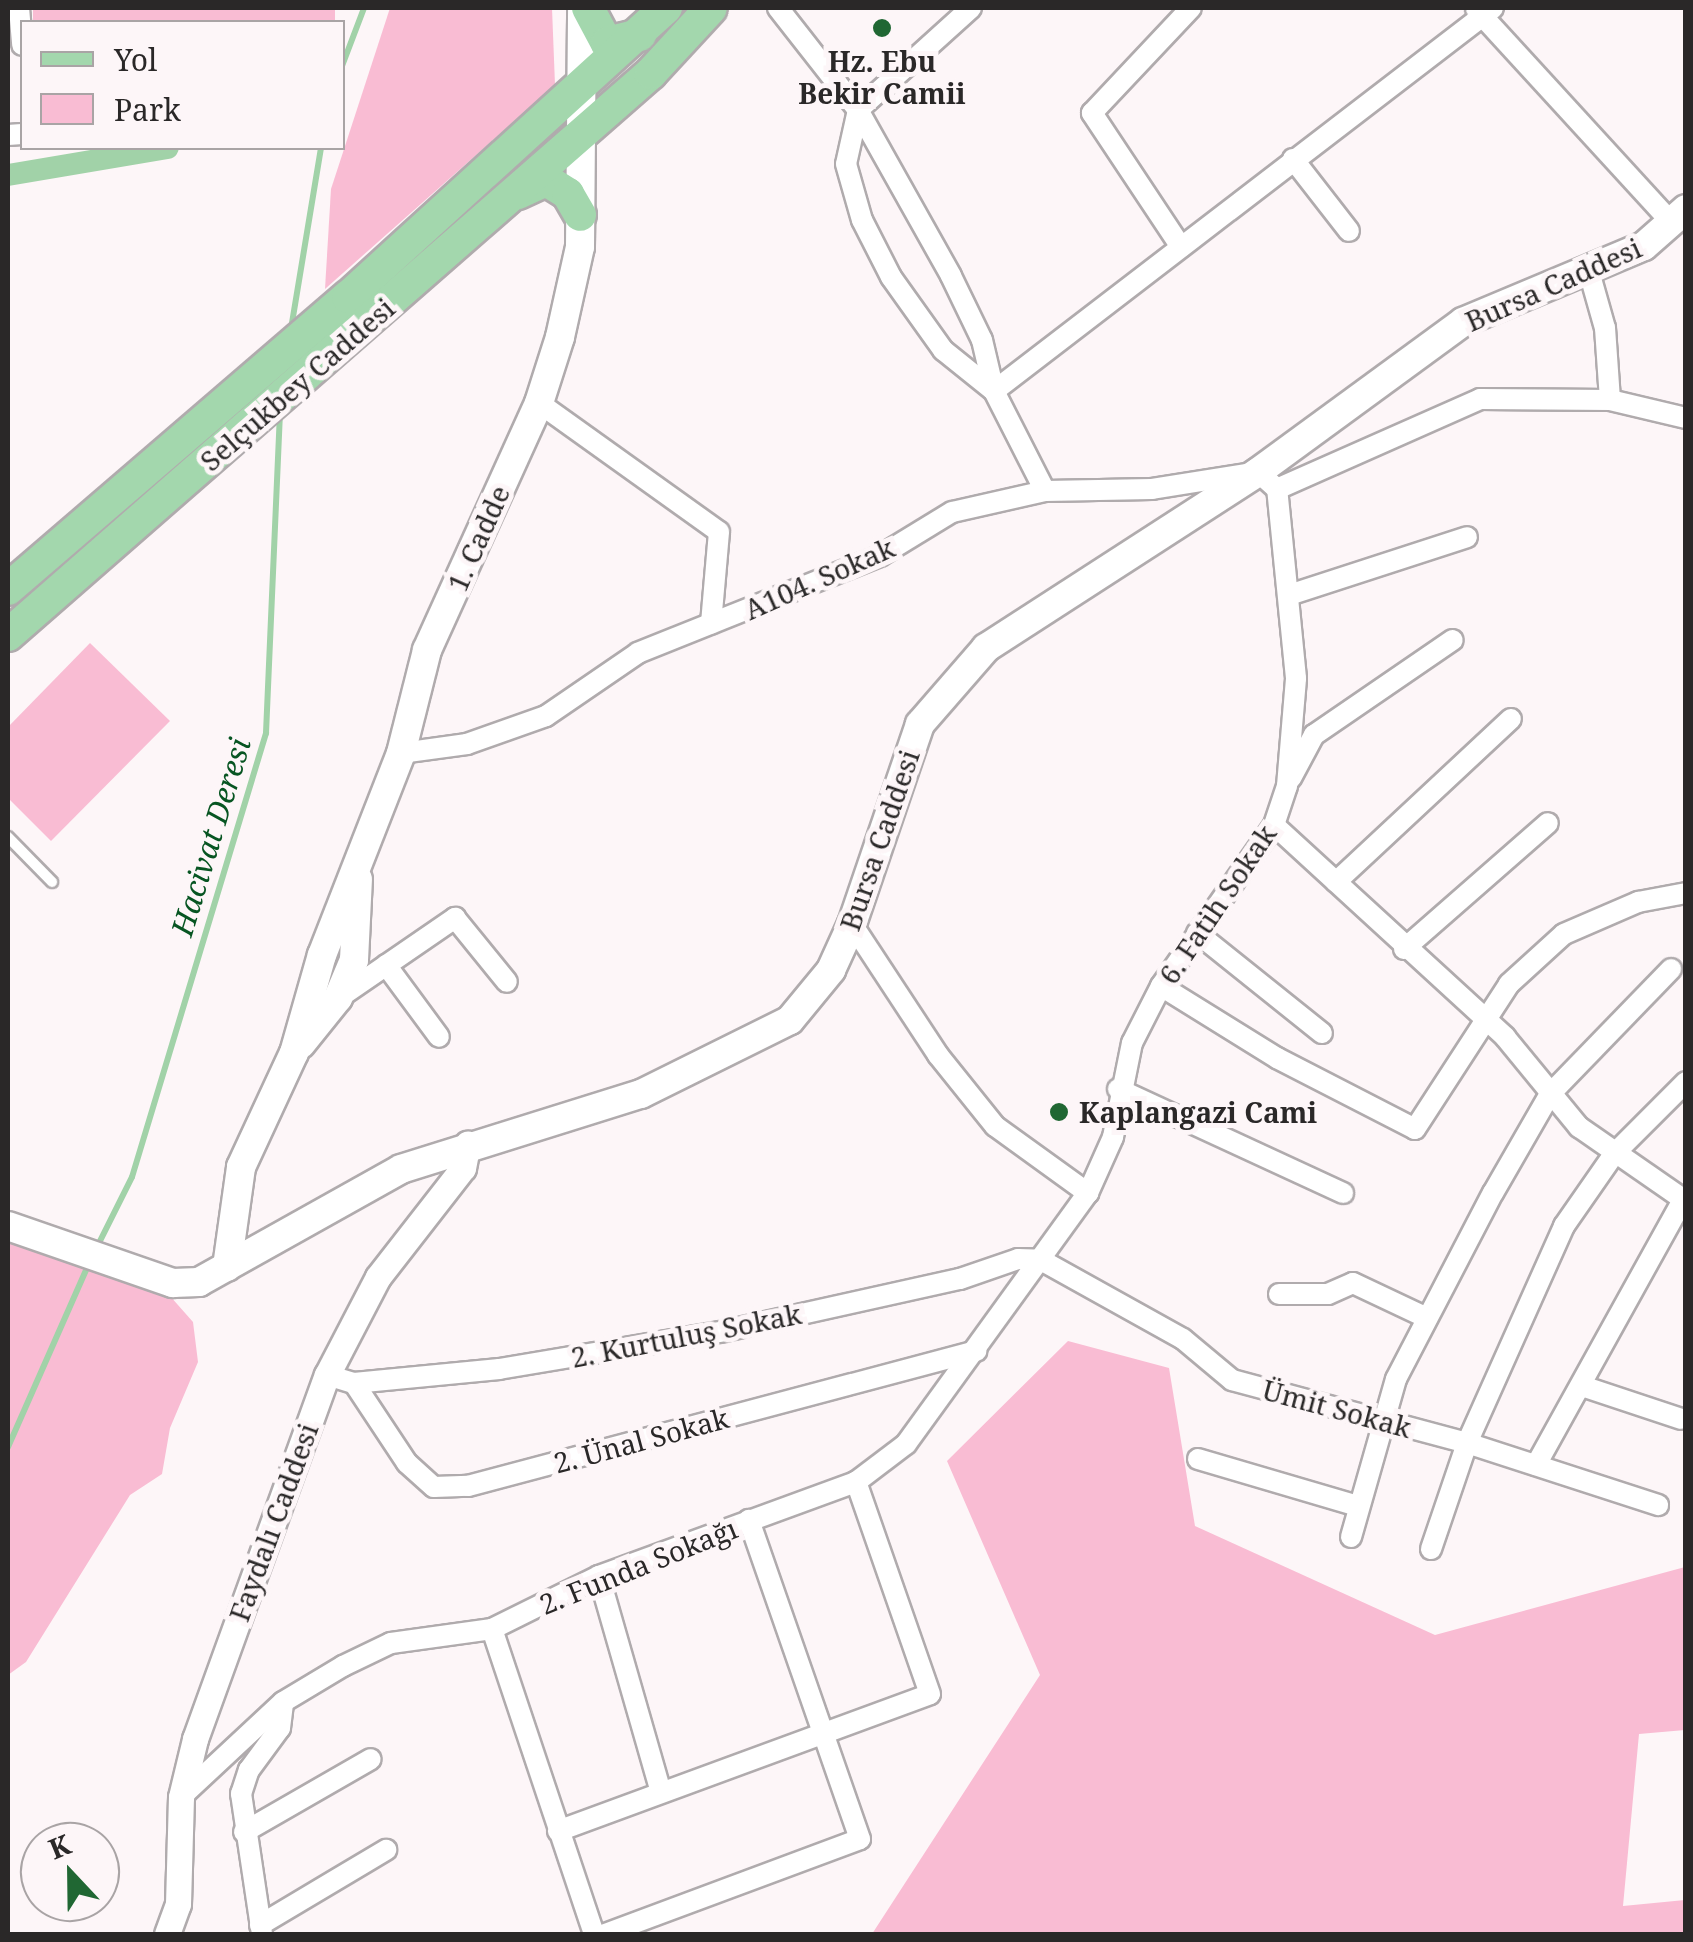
<!DOCTYPE html>
<html>
<head>
<meta charset="utf-8">
<style>
  body { margin:0 }
  #map { position:relative; width:1693px; height:1942px; overflow:hidden; background:#fdf6f8; font-family:"Noto Serif",serif }
  div>[style] { position:absolute }
  .green>* { inset:0; background:#f9bcd3; transform-origin:0 0 }
  .stream>* { height:6px; margin:-3px; padding:0 3px; transform-origin:3px; border-radius:3px; background:#a1d2a8 }
  .canal>* { height:22px; margin:-11px; padding:0 11px; transform-origin:11px; border-radius:11px; background:#a1d2a8 }
  .roads { filter:drop-shadow(2px 0 #b0abad) drop-shadow(-2px 0 #b0abad) drop-shadow(0 2px #b0abad) drop-shadow(0 -2px #b0abad) }
  .service>* { height:10px; margin:-5px; padding:0 5px; transform-origin:5px; border-radius:5px; background:#fff }
  .minor>* { height:20px; margin:-10px; padding:0 10px; transform-origin:10px; border-radius:10px; background:#fff }
  .tertiary>* { height:25px; margin:-12.5px; padding:0 12.5px; transform-origin:12.5px; border-radius:12.5px; background:#fff }
  .secondary>* { height:28px; margin:-14px; padding:0 14px; transform-origin:14px; border-radius:14px; background:#fff }
  .primary>* { height:32px; margin:-16px; padding:0 16px; transform-origin:16px; border-radius:16px; background:#a3d7ad }
  .dots>* { width:28px; height:28px; translate:-50% -50%; box-sizing:border-box; border:5px solid #fdf6f8; border-radius:50% }
  span { translate:-50% -50%; white-space:nowrap; text-align:center; line-height:1.15; -webkit-text-stroke:10px #fdf6f8; paint-order:stroke }
  .poi-label { font-size:28px; color:#2a2828; font-weight:700 }
  .left { translate:0 -50%; text-align:left }
  .street-label { font-size:28px; color:#2a2828 }
  .water-label { font-size:30px; color:#075522; font-style:italic }
  .frame { position:absolute; inset:0; border:10px solid #2a2828; pointer-events:none }
  .legend { position:absolute; left:20px; top:20px; width:325px; height:130px; box-sizing:border-box; background:#fdf6f8; border:2px solid #a9a4a5; margin:0; padding:12px 18px; list-style:none; font-size:30px; color:#2a2828 }
  .legend li { display:flex; align-items:center; gap:20px; height:50px }
  .legend b { width:50px; border:2px solid #a9a4a5 }
  .north { position:absolute; left:20px; top:1822px; width:100px; height:100px; box-sizing:border-box; background:#fdf6f8; border:2px solid #a9a4a5; border-radius:50%; rotate:338deg; font-size:28px; font-weight:700; line-height:40px; text-align:center; color:#2a2828 }
  .north::after { content:''; display:block; margin:auto; width:35px; height:45px; background:#206733; clip-path:polygon(50% 0,100% 100%,50% 72%,0 100%) }
</style>
</head>
<body>
<div id="map">
  <div class="green">
    <i style="left:33px;top:8px;width:302px;height:14px"></i>
    <i style="clip-path:polygon(390px 8px,552px 8px,555px 85px,325px 289px,331px 189px)"></i>
    <i style="clip-path:polygon(90px 643px,170px 721px,51px 841px,8px 798px,8px 727px)"></i>
    <i style="clip-path:polygon(8px 1236px,170px 1296px,193px 1322px,198px 1362px,170px 1428px,162px 1474px,130px 1495px,26px 1662px,8px 1675px)"></i>
    <i style="clip-path:polygon(1068px 1341px,1169px 1368px,1195px 1526px,1435px 1635px,1685px 1567px,1685px 1730px,1639px 1734px,1623px 1906px,1685px 1900px,1685px 1934px,872px 1934px,1040px 1675px,947px 1461px)"></i>
  </div>
  <div class="stream">
    <i style="left:342px;top:66px;width:62px;rotate:-69.2deg"></i>
    <i style="left:291px;top:329px;width:183px;rotate:-80.6deg"></i>
    <i style="left:96px;top:1249px;width:80px;rotate:-63.4deg"></i>
    <i style="left:132px;top:1177px;width:464px;rotate:-73.2deg"></i>
    <i style="left:266px;top:733px;width:322px;rotate:-87.5deg"></i>
    <i style="left:8px;top:1447px;width:203px;rotate:-66.2deg"></i>
  </div>
  <div class="canal">
    <i style="left:8px;top:175px;width:162px;rotate:-9.6deg"></i>
  </div>
  <div class="roads">
    <div class="service">
      <i style="left:8px;top:837px;width:63px;rotate:45.6deg"></i>
    </div>
    <div class="minor">
      <i style="left:19px;top:8px;width:37px;rotate:85deg"></i>
      <i style="left:778px;top:8px;width:130px;rotate:51.9deg"></i>
      <i style="left:858px;top:110px;width:55px;rotate:102.5deg"></i>
      <i style="left:846px;top:164px;width:58px;rotate:74.1deg"></i>
      <i style="left:862px;top:220px;width:64px;rotate:63deg"></i>
      <i style="left:891px;top:277px;width:90px;rotate:54.5deg"></i>
      <i style="left:943px;top:350px;width:65px;rotate:38.8deg"></i>
      <i style="left:994px;top:391px;width:112px;rotate:63deg"></i>
      <i style="left:971px;top:8px;width:152px;rotate:137.9deg"></i>
      <i style="left:858px;top:110px;width:190px;rotate:60.7deg"></i>
      <i style="left:951px;top:276px;width:71px;rotate:64.2deg"></i>
      <i style="left:982px;top:340px;width:52px;rotate:76.8deg"></i>
      <i style="left:994px;top:391px;width:629px;rotate:-37.51deg"></i>
      <i style="left:1476px;top:9px;width:292px;rotate:47.5deg"></i>
      <i style="left:8px;top:135px;width:14px;rotate:-4deg"></i>
      <i style="left:1293px;top:159px;width:91px;rotate:52.1deg"></i>
      <i style="left:1181px;top:247px;width:161px;rotate:-123.6deg"></i>
      <i style="left:1092px;top:113px;width:144px;rotate:-46.7deg"></i>
      <i style="left:1588px;top:268px;width:62px;rotate:74.2deg"></i>
      <i style="left:1605px;top:328px;width:72px;rotate:86deg"></i>
      <i style="left:539px;top:403px;width:221px;rotate:35.6deg"></i>
      <i style="left:719px;top:532px;width:92px;rotate:95deg"></i>
      <i style="left:1277px;top:489px;width:222px;rotate:-23.9deg"></i>
      <i style="left:1480px;top:399px;width:130px;rotate:0.4deg"></i>
      <i style="left:1610px;top:400px;width:78px;rotate:13.3deg"></i>
      <i style="left:1289px;top:595px;width:187px;rotate:-18deg"></i>
      <i style="left:1291px;top:778px;width:49px;rotate:-61.9deg"></i>
      <i style="left:1314px;top:735px;width:168px;rotate:-34.4deg"></i>
      <i style="left:1274px;top:825px;width:314px;rotate:42.5deg"></i>
      <i style="left:1505px;top:1037px;width:117px;rotate:50.6deg"></i>
      <i style="left:1579px;top:1127px;width:130px;rotate:34.7deg"></i>
      <i style="left:1336px;top:882px;width:239px;rotate:-43deg"></i>
      <i style="left:852px;top:924px;width:157px;rotate:56.7deg"></i>
      <i style="left:938px;top:1055px;width:91px;rotate:51.2deg"></i>
      <i style="left:995px;top:1126px;width:115px;rotate:35.8deg"></i>
      <i style="left:1197px;top:933px;width:160px;rotate:38.7deg"></i>
      <i style="left:1404px;top:949px;width:191px;rotate:-41.2deg"></i>
      <i style="left:386px;top:965px;width:89px;rotate:53.6deg"></i>
      <i style="left:1161px;top:986px;width:137px;rotate:31.8deg"></i>
      <i style="left:1277px;top:1058px;width:155px;rotate:27.2deg"></i>
      <i style="left:1415px;top:1129px;width:173px;rotate:-57deg"></i>
      <i style="left:1509px;top:984px;width:74px;rotate:-42.3deg"></i>
      <i style="left:1564px;top:934px;width:81px;rotate:-23.4deg"></i>
      <i style="left:1638px;top:902px;width:49px;rotate:-10.6deg"></i>
      <i style="left:340px;top:997px;width:140px;rotate:-34.5deg"></i>
      <i style="left:455px;top:918px;width:82px;rotate:50.9deg"></i>
      <i style="left:1118px;top:1089px;width:248px;rotate:24.8deg"></i>
      <i style="left:1279px;top:1294px;width:49px"></i>
      <i style="left:1328px;top:1294px;width:27px;rotate:-24deg"></i>
      <i style="left:1353px;top:1283px;width:82px;rotate:25.3deg"></i>
      <i style="left:327px;top:1375px;width:28px;rotate:17deg"></i>
      <i style="left:354px;top:1383px;width:146px;rotate:-5.5deg"></i>
      <i style="left:499px;top:1369px;width:229px;rotate:-9.5deg"></i>
      <i style="left:725px;top:1331px;width:241px;rotate:-12.5deg"></i>
      <i style="left:960px;top:1279px;width:61px;rotate:-19deg"></i>
      <i style="left:1018px;top:1259px;width:23px;rotate:2deg"></i>
      <i style="left:1041px;top:1260px;width:162px;rotate:29.1deg"></i>
      <i style="left:1183px;top:1339px;width:64px;rotate:39.9deg"></i>
      <i style="left:1232px;top:1380px;width:243px;rotate:15deg"></i>
      <i style="left:1467px;top:1443px;width:201px;rotate:18deg"></i>
      <i style="left:354px;top:1383px;width:96px;rotate:56.5deg"></i>
      <i style="left:407px;top:1463px;width:36px;rotate:42deg"></i>
      <i style="left:434px;top:1487px;width:34px;rotate:-2deg"></i>
      <i style="left:468px;top:1486px;width:526px;rotate:-14.88deg"></i>
      <i style="left:1582px;top:1386px;width:104px;rotate:18.4deg"></i>
      <i style="left:1198px;top:1459px;width:167px;rotate:16.4deg"></i>
      <i style="left:1536px;top:1465px;width:303px;rotate:-61deg"></i>
      <i style="left:1351px;top:1537px;width:164px;rotate:-74.1deg"></i>
      <i style="left:1396px;top:1379px;width:210px;rotate:-62.5deg"></i>
      <i style="left:1493px;top:1193px;width:114px;rotate:-60.1deg"></i>
      <i style="left:1550px;top:1094px;width:174px;rotate:-45.9deg"></i>
      <i style="left:1431px;top:1549px;width:112px;rotate:-71.2deg"></i>
      <i style="left:1467px;top:1443px;width:238px;rotate:-65.9deg"></i>
      <i style="left:1564px;top:1226px;width:88px;rotate:-55.2deg"></i>
      <i style="left:1614px;top:1154px;width:102px;rotate:-45deg"></i>
      <i style="left:599px;top:1576px;width:225px;rotate:74deg"></i>
      <i style="left:492px;top:1629px;width:322px;rotate:71.5deg"></i>
      <i style="left:181px;top:1797px;width:139px;rotate:-43deg"></i>
      <i style="left:283px;top:1702px;width:70px;rotate:-31deg"></i>
      <i style="left:343px;top:1666px;width:53px;rotate:-25.6deg"></i>
      <i style="left:391px;top:1643px;width:102px;rotate:-7.9deg"></i>
      <i style="left:492px;top:1629px;width:119px;rotate:-26.4deg"></i>
      <i style="left:599px;top:1576px;width:274px;rotate:-20.1deg"></i>
      <i style="left:856px;top:1482px;width:63px;rotate:-37.2deg"></i>
      <i style="left:906px;top:1444px;width:310px;rotate:-54.1deg"></i>
      <i style="left:1088px;top:1193px;width:61px;rotate:-65.9deg"></i>
      <i style="left:1113px;top:1137px;width:96px;rotate:-78.6deg"></i>
      <i style="left:1132px;top:1043px;width:64px;rotate:-63deg"></i>
      <i style="left:1161px;top:986px;width:197px;rotate:-54.9deg"></i>
      <i style="left:1274px;top:825px;width:41px;rotate:-71.6deg"></i>
      <i style="left:1287px;top:786px;width:108px;rotate:-85.2deg"></i>
      <i style="left:1296px;top:678px;width:190px;rotate:-95.7deg"></i>
      <i style="left:1277px;top:489px;width:25px;rotate:-138deg"></i>
      <i style="left:1258px;top:472px;width:107px;rotate:170.9deg"></i>
      <i style="left:1152px;top:489px;width:107px;rotate:178.9deg"></i>
      <i style="left:1045px;top:491px;width:95px;rotate:167.3deg"></i>
      <i style="left:952px;top:512px;width:84px;rotate:148.6deg"></i>
      <i style="left:880px;top:556px;width:261px;rotate:158.2deg"></i>
      <i style="left:638px;top:653px;width:112px;rotate:145.6deg"></i>
      <i style="left:546px;top:716px;width:84px;rotate:160.5deg"></i>
      <i style="left:467px;top:744px;width:67px;rotate:172.2deg"></i>
      <i style="left:558px;top:1831px;width:396px;rotate:-20.2deg"></i>
      <i style="left:930px;top:1694px;width:225px;rotate:-109.2deg"></i>
      <i style="left:244px;top:1832px;width:146px;rotate:-29.9deg"></i>
      <i style="left:260px;top:1925px;width:147px;rotate:-30.8deg"></i>
      <i style="left:262px;top:1934px;width:142px;rotate:-98.5deg"></i>
      <i style="left:241px;top:1794px;width:25px;rotate:-72deg"></i>
      <i style="left:249px;top:1770px;width:52px;rotate:-53.6deg"></i>
      <i style="left:280px;top:1728px;width:26px;rotate:-83deg"></i>
      <i style="left:605px;top:1934px;width:272px;rotate:-20.4deg"></i>
      <i style="left:860px;top:1839px;width:338px;rotate:-109.2deg"></i>
    </div>
    <div class="tertiary">
      <i style="left:167px;top:1934px;width:32px;rotate:-70deg"></i>
      <i style="left:178px;top:1904px;width:107px;rotate:-88.4deg"></i>
      <i style="left:181px;top:1797px;width:60px;rotate:-76.4deg"></i>
      <i style="left:195px;top:1739px;width:387px;rotate:-70.1deg"></i>
      <i style="left:327px;top:1375px;width:110px;rotate:-62.5deg"></i>
      <i style="left:378px;top:1277px;width:138px;rotate:-52.1deg"></i>
      <i style="left:463px;top:1168px;width:25px;rotate:-79deg"></i>
    </div>
    <div class="secondary">
      <i style="left:301px;top:1044px;width:59px;rotate:-51.2deg"></i>
      <i style="left:338px;top:998px;width:41px;rotate:-67.2deg"></i>
      <i style="left:354px;top:960px;width:81px;rotate:-87.2deg"></i>
      <i style="left:8px;top:1226px;width:175px;rotate:19.1deg"></i>
      <i style="left:173px;top:1283px;width:26px;rotate:-2deg"></i>
      <i style="left:199px;top:1282px;width:231px;rotate:-29.2deg"></i>
      <i style="left:401px;top:1169px;width:251px;rotate:-17.4deg"></i>
      <i style="left:641px;top:1094px;width:166px;rotate:-26.4deg"></i>
      <i style="left:790px;top:1020px;width:65px;rotate:-50.6deg"></i>
      <i style="left:831px;top:970px;width:51px;rotate:-65.5deg"></i>
      <i style="left:852px;top:924px;width:211px;rotate:-71.2deg"></i>
      <i style="left:920px;top:724px;width:101px;rotate:-49deg"></i>
      <i style="left:986px;top:648px;width:324px;rotate:-32.9deg"></i>
      <i style="left:1258px;top:472px;width:254px;rotate:-36.2deg"></i>
      <i style="left:1463px;top:322px;width:196px;rotate:-22.8deg"></i>
      <i style="left:1644px;top:246px;width:56px;rotate:-41.4deg"></i>
      <i style="left:227px;top:1267px;width:101px;rotate:-82deg"></i>
      <i style="left:241px;top:1167px;width:126px;rotate:-65.1deg"></i>
      <i style="left:294px;top:1053px;width:102px;rotate:-74.1deg"></i>
      <i style="left:322px;top:955px;width:217px;rotate:-68.6deg"></i>
      <i style="left:401px;top:753px;width:106px;rotate:-75.8deg"></i>
      <i style="left:427px;top:650px;width:271px;rotate:-65.6deg"></i>
      <i style="left:539px;top:403px;width:69px;rotate:-72.3deg"></i>
      <i style="left:560px;top:337px;width:92px;rotate:-77.5deg"></i>
      <i style="left:580px;top:247px;width:239px;rotate:-89.5deg"></i>
    </div>
    <div class="primary">
      <i style="left:588px;top:8px;width:40px;rotate:62deg"></i>
      <i style="left:607px;top:43px;width:34px;rotate:-14deg"></i>
      <i style="left:518px;top:193px;width:31px;rotate:-25deg"></i>
      <i style="left:546px;top:180px;width:26px;rotate:32deg"></i>
      <i style="left:568px;top:194px;width:24px;rotate:60deg"></i>
      <i style="left:8px;top:589px;width:448px;rotate:-40.7deg"></i>
      <i style="left:348px;top:297px;width:430px;rotate:-42.3deg"></i>
      <i style="left:8px;top:635px;width:854px;rotate:-41.15deg"></i>
      <i style="left:651px;top:73px;width:88px;rotate:-47.3deg"></i>
    </div>
  </div>
  <div class="dots">
    <i style="left:882px;top:28px;background:#206733"></i>
    <i style="left:1059px;top:1112px;background:#206733"></i>
  </div>
  <div class="poi-label">
    <span style="left:882px;top:77px">Hz. Ebu<br>Bekir Camii</span>
    <span class="left" style="left:1079px;top:1112px">Kaplangazi Cami</span>
  </div>
  <div class="street-label">
    <span style="left:1553px;top:284px;rotate:-24deg">Bursa Caddesi</span>
    <span style="left:297px;top:384px;rotate:-41deg">Selçukbey Caddesi</span>
    <span style="left:478px;top:538px;rotate:-66deg">1. Cadde</span>
    <span style="left:819px;top:578px;rotate:-24deg">A104. Sokak</span>
    <span style="left:879px;top:840px;rotate:-71deg">Bursa Caddesi</span>
    <span style="left:1217px;top:904px;rotate:-56deg">6. Fatih Sokak</span>
    <span style="left:686px;top:1335px;rotate:-11deg">2. Kurtuluş Sokak</span>
    <span style="left:1337px;top:1408px;rotate:15deg">Ümit Sokak</span>
    <span style="left:641px;top:1440px;rotate:-15deg">2. Ünal Sokak</span>
    <span style="left:273px;top:1522px;rotate:-70deg">Faydalı Caddesi</span>
    <span style="left:638px;top:1566px;rotate:-22deg">2. Funda Sokağı</span>
  </div>
  <div class="water-label">
    <span style="left:211px;top:837px;rotate:-73deg">Hacivat Deresi</span>
  </div>
  <div class="frame"></div>
  <ul class="legend">
  <li><b style="height:12px;background:#a3d7ad"></b>Yol</li>
  <li><b style="height:28px;background:#f9bcd3"></b>Park</li>
  </ul>
  <div class="north">K</div>
</div>
</body>
</html>
